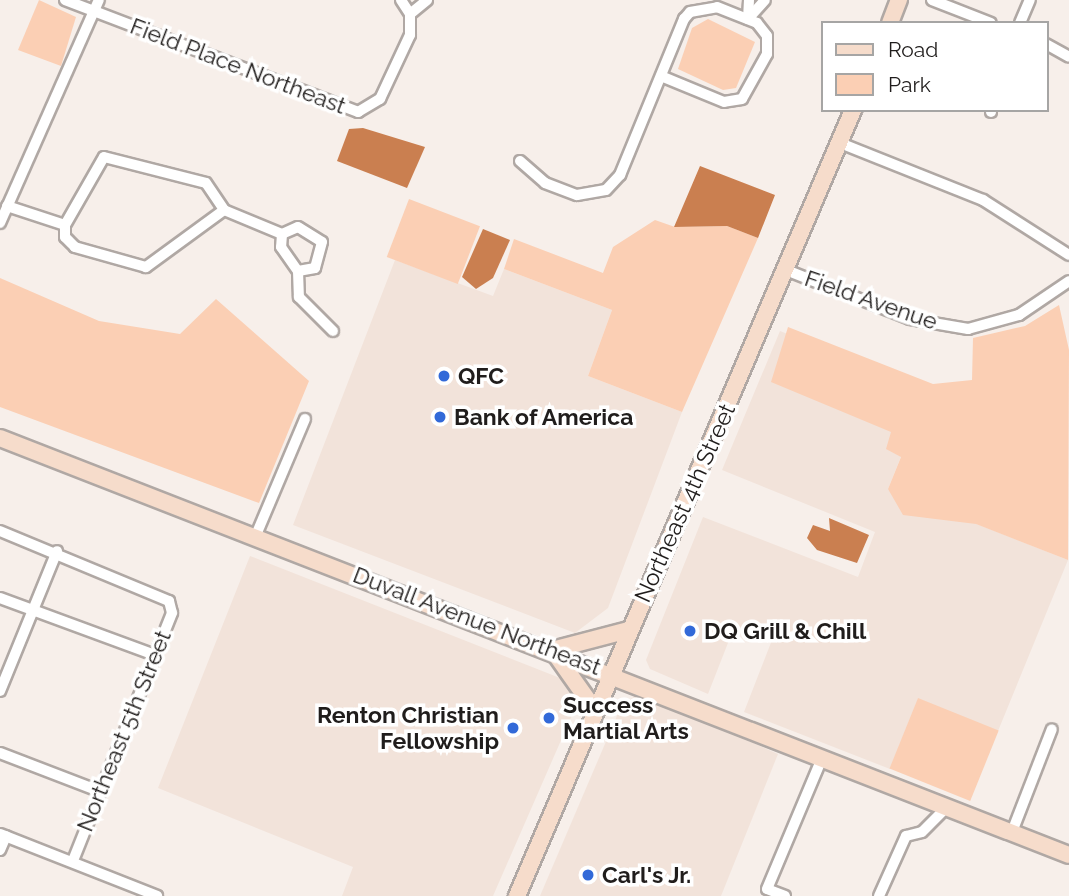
<!DOCTYPE html>
<html>
<head>
<meta charset="utf-8">
<style>
  body { margin:0 }
  #map { position:relative; width:1069px; height:896px; overflow:hidden; background:#f7efea; font-family:Raleway,sans-serif }
  div>[style] { position:absolute }
  .built>* { inset:0; background:#f2e3da }
  .green>* { inset:0; background:#fbcfb4; transform-origin:0 0 }
  .water>* { inset:0; background:#ca7f50 }
  .roads { filter:drop-shadow(2px 0 #b0a8a4) drop-shadow(-2px 0 #b0a8a4) drop-shadow(0 2px #b0a8a4) drop-shadow(0 -2px #b0a8a4) }
  .street>* { height:10px; margin:-5px; padding:0 5px; transform-origin:5px; border-radius:5px; background:#fff }
  .secondary>* { height:16px; margin:-8px; padding:0 8px; transform-origin:8px; border-radius:8px; background:#f6dccb }
  .dots>* { width:19px; height:19px; translate:-50% -50%; box-sizing:border-box; border:4px solid #fff; border-radius:50% }
  span { translate:-50% -50%; white-space:nowrap; text-align:center; line-height:1.15; -webkit-text-stroke:7px #fff; paint-order:stroke }
  .street-label { font-size:23px; color:#201d1c }
  .poi-label { font-size:23px; color:#201d1c; font-weight:700 }
  .left { translate:0 -50%; text-align:left }
  .right { translate:-100% -50%; text-align:right }
  .legend { position:absolute; left:821px; top:21px; width:228px; height:91px; box-sizing:border-box; background:#fff; border:2px solid #a6a5a4; margin:0; padding:9px 12px; list-style:none; font-size:21px; color:#201d1c }
  .legend li { display:flex; align-items:center; gap:14px; height:35px }
  .legend b { width:35px; border:2px solid #a6a5a4 }
</style>
</head>
<body>
<div id="map">
  <div class="built">
    <i style="clip-path:polygon(395px 260px,493px 296px,504px 269px,612px 310px,588px 376px,682px 412px,608px 608px,575px 633px,293px 525px)"></i>
    <i style="clip-path:polygon(780px 331px,928px 389px,888px 489px,1068px 560px,998px 731px,918px 699px,890px 769px,744px 712px,772px 640px,735px 625px,708px 694px,650px 669px,646px 660px,703px 517px,858px 577px,875px 532px,722px 470px)"></i>
    <i style="clip-path:polygon(250px 556px,560px 678px,574px 690px,576px 706px,493px 896px,342px 896px,353px 867px,158px 788px)"></i>
    <i style="clip-path:polygon(641px 693px,778px 754px,721px 896px,540px 896px,622px 704px)"></i>
  </div>
  <div class="green">
    <i style="clip-path:polygon(39px 0,76px 17px,61px 66px,18px 50px)"></i>
    <i style="clip-path:polygon(708px 19px,755px 42px,736px 88px,723px 90px,678px 69px,692px 28px)"></i>
    <i style="left:409px;top:199px;width:76px;height:62px;rotate:21deg"></i>
    <i style="clip-path:polygon(655px 220px,675px 227px,727px 226px,758px 238px,682px 412px,588px 376px,612px 310px,504px 269px,514px 239px,603px 273px,613px 247px)"></i>
    <i style="clip-path:polygon(0 278px,99px 321px,180px 334px,216px 299px,309px 381px,259px 503px,0 407px)"></i>
    <i style="clip-path:polygon(1059px 305px,1069px 350px,1068px 560px,976px 524px,903px 515px,888px 489px,901px 457px,886px 449px,891px 432px,771px 382px,788px 327px,933px 384px,972px 380px,973px 338px,1025px 326px)"></i>
    <i style="left:918px;top:698px;width:87px;height:76px;rotate:22deg"></i>
  </div>
  <div class="water">
    <i style="clip-path:polygon(363px 128px,425px 147px,407px 188px,337px 161px,349px 129px)"></i>
    <i style="clip-path:polygon(700px 166px,775px 195px,758px 238px,727px 226px,674px 227px)"></i>
    <i style="clip-path:polygon(483px 229px,510px 240px,493px 278px,476px 289px,462px 277px)"></i>
    <i style="clip-path:polygon(829px 518px,869px 535px,857px 563px,817px 550px,807px 538px,813px 525px,830px 531px)"></i>
  </div>
  <div class="roads">
    <div class="street">
      <i style="left:65px;top:0;width:314px;rotate:20.9deg"></i>
      <i style="left:358px;top:112px;width:26px;rotate:-31deg"></i>
      <i style="left:380px;top:99px;width:71px;rotate:-64.9deg"></i>
      <i style="left:410px;top:35px;width:21px;rotate:-90deg"></i>
      <i style="left:410px;top:14px;width:22px;rotate:-39deg"></i>
      <i style="left:401px;top:0;width:17px;rotate:57deg"></i>
      <i style="left:932px;top:0;width:63px;rotate:21.3deg"></i>
      <i style="left:748px;top:19px;width:25px;rotate:-48deg"></i>
      <i style="left:748px;top:19px;width:19px;rotate:-87deg"></i>
      <i style="left:1020px;top:23px;width:25px;rotate:-67deg"></i>
      <i style="left:1046px;top:44px;width:26px;rotate:29deg"></i>
      <i style="left:991px;top:112px;width:2px;rotate:-90deg"></i>
      <i style="left:840px;top:143px;width:154px;rotate:21.7deg"></i>
      <i style="left:983px;top:200px;width:102px;rotate:32.6deg"></i>
      <i style="left:520px;top:161px;width:33px;rotate:41deg"></i>
      <i style="left:545px;top:183px;width:34px;rotate:21deg"></i>
      <i style="left:577px;top:195px;width:29px;rotate:-10deg"></i>
      <i style="left:606px;top:190px;width:21px;rotate:-47deg"></i>
      <i style="left:620px;top:175px;width:169px;rotate:-67.7deg"></i>
      <i style="left:684px;top:19px;width:9px;rotate:-49deg"></i>
      <i style="left:690px;top:12px;width:27px;rotate:-10deg"></i>
      <i style="left:717px;top:7px;width:43px;rotate:21.8deg"></i>
      <i style="left:757px;top:23px;width:16px;rotate:52deg"></i>
      <i style="left:767px;top:36px;width:18px;rotate:90deg"></i>
      <i style="left:767px;top:54px;width:51px;rotate:119.1deg"></i>
      <i style="left:742px;top:99px;width:18px;rotate:171deg"></i>
      <i style="left:724px;top:102px;width:68px;rotate:-157.6deg"></i>
      <i style="left:7px;top:206px;width:61px;rotate:18.1deg"></i>
      <i style="left:224px;top:210px;width:97px;rotate:143.8deg"></i>
      <i style="left:146px;top:267px;width:74px;rotate:-164.3deg"></i>
      <i style="left:75px;top:247px;width:14px;rotate:-135deg"></i>
      <i style="left:65px;top:237px;width:12px;rotate:-90deg"></i>
      <i style="left:65px;top:225px;width:78px;rotate:-60.2deg"></i>
      <i style="left:104px;top:157px;width:105px;rotate:14.3deg"></i>
      <i style="left:206px;top:183px;width:32px;rotate:56deg"></i>
      <i style="left:224px;top:210px;width:63px;rotate:22.5deg"></i>
      <i style="left:282px;top:234px;width:13px;rotate:94deg"></i>
      <i style="left:281px;top:247px;width:29px;rotate:55deg"></i>
      <i style="left:0;top:223px;width:244px;rotate:-66.1deg"></i>
      <i style="left:282px;top:234px;width:17px;rotate:-24deg"></i>
      <i style="left:298px;top:227px;width:28px;rotate:32deg"></i>
      <i style="left:322px;top:242px;width:27px;rotate:105deg"></i>
      <i style="left:315px;top:268px;width:17px;rotate:170deg"></i>
      <i style="left:298px;top:271px;width:26px;rotate:88deg"></i>
      <i style="left:299px;top:297px;width:48px;rotate:45deg"></i>
      <i style="left:786px;top:270px;width:133px;rotate:21.6deg"></i>
      <i style="left:910px;top:319px;width:59px;rotate:9.8deg"></i>
      <i style="left:968px;top:329px;width:53px;rotate:-15.4deg"></i>
      <i style="left:1019px;top:315px;width:60px;rotate:-34.2deg"></i>
      <i style="left:0;top:531px;width:183px;rotate:22.5deg"></i>
      <i style="left:169px;top:601px;width:12px;rotate:76deg"></i>
      <i style="left:172px;top:613px;width:267px;rotate:111.8deg"></i>
      <i style="left:256px;top:535px;width:126px;rotate:-67.1deg"></i>
      <i style="left:0;top:598px;width:165px;rotate:20.2deg"></i>
      <i style="left:0;top:691px;width:151px;rotate:-67.8deg"></i>
      <i style="left:0;top:753px;width:106px;rotate:21deg"></i>
      <i style="left:1012px;top:832px;width:110px;rotate:-68.8deg"></i>
      <i style="left:0;top:834px;width:169px;rotate:21.5deg"></i>
      <i style="left:0;top:850px;width:15px;rotate:-67deg"></i>
      <i style="left:785px;top:896px;width:19px;rotate:-159deg"></i>
      <i style="left:767px;top:889px;width:144px;rotate:-67.2deg"></i>
      <i style="left:879px;top:896px;width:66px;rotate:-65.8deg"></i>
      <i style="left:906px;top:836px;width:16px;rotate:-14deg"></i>
      <i style="left:922px;top:832px;width:37px;rotate:-45deg"></i>
    </div>
    <div class="secondary">
      <i style="left:890px;top:23px;width:25px;rotate:-69deg"></i>
      <i style="left:0;top:438px;width:1147px;rotate:21.31deg"></i>
      <i style="left:552px;top:650px;width:80px;rotate:-14.6deg"></i>
      <i style="left:556px;top:655px;width:67px;rotate:54.7deg"></i>
      <i style="left:517px;top:896px;width:855px;rotate:-66.85deg"></i>
    </div>
  </div>
  <div class="dots">
    <i style="left:444px;top:376px;background:#3269d8"></i>
    <i style="left:440px;top:417px;background:#3269d8"></i>
    <i style="left:690px;top:631px;background:#3269d8"></i>
    <i style="left:549px;top:718px;background:#3269d8"></i>
    <i style="left:513px;top:728px;background:#3269d8"></i>
    <i style="left:588px;top:875px;background:#3269d8"></i>
  </div>
  <div class="street-label">
    <span style="left:238px;top:66px;rotate:21deg">Field Place Northeast</span>
    <span style="left:871px;top:300px;rotate:19deg">Field Avenue</span>
    <span style="left:685px;top:503px;rotate:-66deg">Northeast 4th Street</span>
    <span style="left:477px;top:621px;rotate:21deg">Duvall Avenue Northeast</span>
    <span style="left:124px;top:731px;rotate:-68deg">Northeast 5th Street</span>
  </div>
  <div class="poi-label">
    <span class="left" style="left:458px;top:376px">QFC</span>
    <span class="left" style="left:454px;top:417px">Bank of America</span>
    <span class="left" style="left:704px;top:631px">DQ Grill &amp; Chill</span>
    <span class="left" style="left:563px;top:718px">Success<br>Martial Arts</span>
    <span class="right" style="left:499px;top:728px">Renton Christian<br>Fellowship</span>
    <span class="left" style="left:602px;top:875px">Carl's Jr.</span>
  </div>
  <ul class="legend">
  <li><b style="height:9px;background:#f6dccb"></b>Road</li>
  <li><b style="height:19px;background:#fbcfb4"></b>Park</li>
  </ul>
</div>
</body>
</html>
